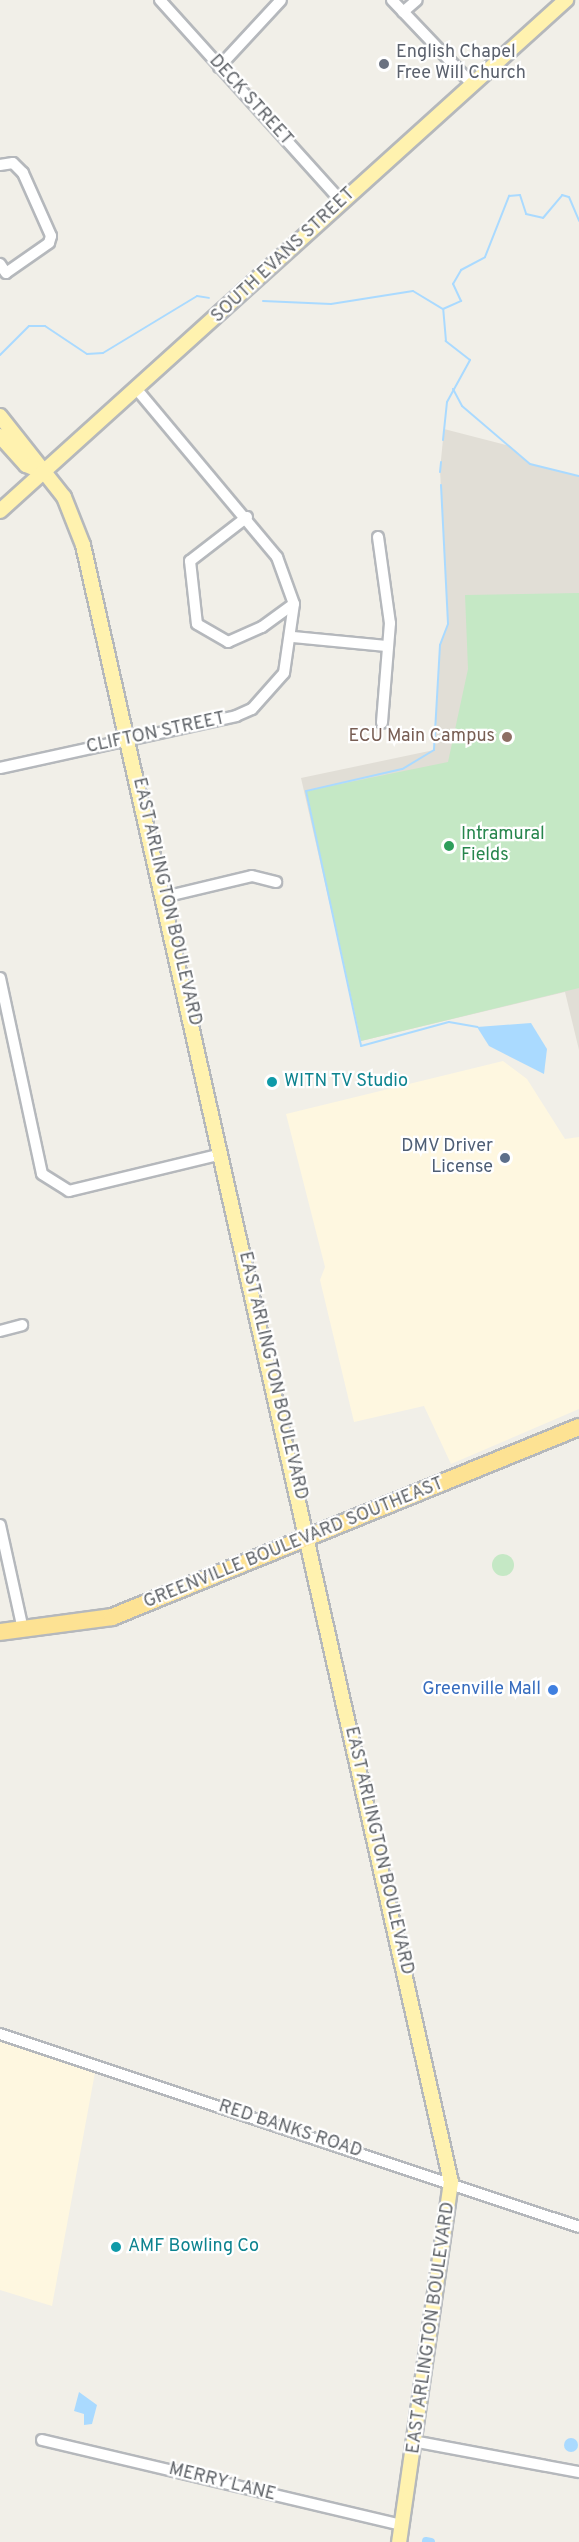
<!DOCTYPE html>
<html>
<head>
<meta charset="utf-8">
<style>
  body { margin:0 }
  #map { position:relative; width:579px; height:2542px; overflow:hidden; background:#f1efe8; font-family:Overpass,sans-serif }
  div>[style] { position:absolute }
  .commercial>* { inset:0; background:#fef7e0 }
  .education>* { inset:0; background:#e1ded6 }
  .green>* { inset:0; background:#c5e8c5 }
  .round { border-radius:50% }
  .water>* { inset:0; background:#aadaff }
  .stream>* { height:2px; margin:-1px; padding:0 1px; transform-origin:1px; border-radius:1px; background:#aadaff }
  .canal>* { height:8px; margin:-4px; padding:0 4px; transform-origin:4px; border-radius:4px; background:#aadaff }
  .roads { filter:drop-shadow(2px 0 #b5b8bc) drop-shadow(-2px 0 #b5b8bc) drop-shadow(0 2px #b5b8bc) drop-shadow(0 -2px #b5b8bc) }
  .minor>* { height:10px; margin:-5px; padding:0 5px; transform-origin:5px; border-radius:5px; background:#fff }
  .major>* { height:14px; margin:-7px; padding:0 7px; transform-origin:7px; border-radius:7px; background:#fff2af }
  .highway>* { height:16px; margin:-8px; padding:0 8px; transform-origin:8px; border-radius:8px; background:#fde293 }
  .dots>* { width:16px; height:16px; translate:-50% -50%; box-sizing:border-box; border:3px solid #fff; border-radius:50% }
  span { translate:-50% -50%; white-space:nowrap; text-align:center; line-height:1.15; -webkit-text-stroke:4.5px #fff; paint-order:stroke }
  .worship-label { font-size:18px; color:#5b616d }
  .left { translate:0 -50%; text-align:left }
  .street-label { font-size:18px; color:#5f6368 }
  .education-label { font-size:18px; color:#785e54 }
  .right { translate:-100% -50%; text-align:right }
  .leisure-label { font-size:18px; color:#27864d }
  .culture-label { font-size:18px; color:#0d838f }
  .service-label { font-size:18px; color:#4e5e75 }
  .shop-label { font-size:18px; color:#366cbe }
</style>
</head>
<body>
<div id="map">
  <div class="commercial">
    <i style="clip-path:polygon(503px 1061px,527px 1079px,565px 1139px,579px 1137px,579px 1409px,451px 1464px,424px 1406px,354px 1422px,320px 1280px,325px 1267px,286px 1114px)"></i>
    <i style="clip-path:polygon(0 2034px,96px 2067px,52px 2306px,0 2290px)"></i>
  </div>
  <div class="education">
    <i style="clip-path:polygon(444px 429px,510px 446px,530px 464px,579px 476px,579px 1050px,565px 992px,361px 1041px,301px 778px,434px 750px,440px 645px,448px 624px,440px 470px)"></i>
  </div>
  <div class="green">
    <i style="clip-path:polygon(579px 593px,579px 988px,361px 1041px,306px 791px,448px 762px,468px 669px,465px 595px)"></i>
    <i class="round" style="left:492px;top:1554px;width:22px;height:22px"></i>
  </div>
  <div class="water">
    <i style="clip-path:polygon(531px 1023px,547px 1049px,544px 1074px,489px 1046px,477px 1027px)"></i>
    <i style="clip-path:polygon(79px 2392px,97px 2405px,92px 2424px,84px 2425px,84px 2414px,74px 2411px)"></i>
    <i class="round" style="left:564px;top:2438px;width:14px;height:14px"></i>
  </div>
  <div class="stream">
    <i style="left:263px;top:301px;width:68px;rotate:2.5deg"></i>
    <i style="left:331px;top:304px;width:83px;rotate:-9deg"></i>
    <i style="left:413px;top:291px;width:35px;rotate:31deg"></i>
    <i style="left:443px;top:309px;width:20px;rotate:-24deg"></i>
    <i style="left:461px;top:301px;width:19px;rotate:-115deg"></i>
    <i style="left:453px;top:284px;width:16px;rotate:-60deg"></i>
    <i style="left:461px;top:270px;width:27px;rotate:-28deg"></i>
    <i style="left:485px;top:257px;width:66px;rotate:-68.5deg"></i>
    <i style="left:509px;top:196px;width:11px;rotate:-5deg"></i>
    <i style="left:520px;top:195px;width:20px;rotate:72deg"></i>
    <i style="left:526px;top:214px;width:17px;rotate:13deg"></i>
    <i style="left:543px;top:218px;width:30px;rotate:-50deg"></i>
    <i style="left:562px;top:195px;width:7px;rotate:16deg"></i>
    <i style="left:569px;top:197px;width:26px;rotate:67deg"></i>
    <i style="left:0;top:355px;width:41px;rotate:-45deg"></i>
    <i style="left:29px;top:326px;width:16px"></i>
    <i style="left:45px;top:326px;width:50px;rotate:33.7deg"></i>
    <i style="left:87px;top:354px;width:16px;rotate:-4deg"></i>
    <i style="left:103px;top:353px;width:110px;rotate:-31.2deg"></i>
    <i style="left:197px;top:296px;width:12px;rotate:9deg"></i>
    <i style="left:453px;top:389px;width:19px;rotate:62deg"></i>
    <i style="left:462px;top:406px;width:89px;rotate:40.5deg"></i>
    <i style="left:530px;top:464px;width:50px;rotate:13.8deg"></i>
    <i style="left:443px;top:440px;width:38px;rotate:-84deg"></i>
    <i style="left:447px;top:402px;width:48px;rotate:-61.3deg"></i>
    <i style="left:470px;top:360px;width:31px;rotate:-142deg"></i>
    <i style="left:446px;top:341px;width:32px;rotate:-95deg"></i>
    <i style="left:440px;top:472px;width:10px;rotate:-84deg"></i>
    <i style="left:441px;top:485px;width:139px;rotate:87.1deg"></i>
    <i style="left:448px;top:624px;width:22px;rotate:111deg"></i>
    <i style="left:440px;top:645px;width:105px;rotate:93.3deg"></i>
    <i style="left:434px;top:750px;width:37px;rotate:149deg"></i>
    <i style="left:402px;top:769px;width:98px;rotate:167.1deg"></i>
    <i style="left:306px;top:791px;width:261px;rotate:77.8deg"></i>
    <i style="left:361px;top:1046px;width:91px;rotate:-15.3deg"></i>
    <i style="left:449px;top:1022px;width:29px;rotate:10deg"></i>
  </div>
  <div class="canal">
    <i style="left:426px;top:2541px;width:5px;rotate:11deg"></i>
  </div>
  <div class="roads">
    <div class="minor">
      <i style="left:160px;top:0;width:272px;rotate:48deg"></i>
      <i style="left:392px;top:0;width:116px;rotate:46.4deg"></i>
      <i style="left:403px;top:12px;width:18px;rotate:-41deg"></i>
      <i style="left:219px;top:67px;width:91px;rotate:-47.2deg"></i>
      <i style="left:0;top:165px;width:13px;rotate:-9deg"></i>
      <i style="left:13px;top:163px;width:14px;rotate:45deg"></i>
      <i style="left:23px;top:173px;width:69px;rotate:66deg"></i>
      <i style="left:51px;top:236px;width:7px;rotate:106deg"></i>
      <i style="left:49px;top:243px;width:52px;rotate:145.1deg"></i>
      <i style="left:6px;top:273px;width:11px;rotate:-124deg"></i>
      <i style="left:247px;top:517px;width:72px;rotate:142.3deg"></i>
      <i style="left:190px;top:561px;width:63px;rotate:83.7deg"></i>
      <i style="left:197px;top:624px;width:36px;rotate:30deg"></i>
      <i style="left:228px;top:642px;width:37px;rotate:-24deg"></i>
      <i style="left:262px;top:627px;width:39px;rotate:-36deg"></i>
      <i style="left:378px;top:537px;width:87px;rotate:82.1deg"></i>
      <i style="left:390px;top:623px;width:100px;rotate:94.6deg"></i>
      <i style="left:293px;top:637px;width:94px;rotate:5.5deg"></i>
      <i style="left:0;top:768px;width:242px;rotate:-12.4deg"></i>
      <i style="left:236px;top:716px;width:17px;rotate:-24deg"></i>
      <i style="left:252px;top:709px;width:48px;rotate:-48.4deg"></i>
      <i style="left:284px;top:673px;width:70px;rotate:-81.8deg"></i>
      <i style="left:294px;top:604px;width:50px;rotate:-109.9deg"></i>
      <i style="left:277px;top:557px;width:217px;rotate:-129.9deg"></i>
      <i style="left:164px;top:897px;width:90px;rotate:-13.4deg"></i>
      <i style="left:252px;top:876px;width:25px;rotate:14deg"></i>
      <i style="left:0;top:978px;width:200px;rotate:77.9deg"></i>
      <i style="left:42px;top:1174px;width:32px;rotate:32deg"></i>
      <i style="left:69px;top:1191px;width:157px;rotate:-13.6deg"></i>
      <i style="left:0;top:1331px;width:23px;rotate:-15deg"></i>
      <i style="left:0;top:1525px;width:107px;rotate:77.6deg"></i>
      <i style="left:0;top:2034px;width:610px;rotate:18.43deg"></i>
      <i style="left:42px;top:2440px;width:370px;rotate:13.3deg"></i>
      <i style="left:418px;top:2442px;width:164px;rotate:10.6deg"></i>
    </div>
    <div class="major">
      <i style="left:0;top:416px;width:103px;rotate:51.7deg"></i>
      <i style="left:64px;top:497px;width:52px;rotate:68.4deg"></i>
      <i style="left:83px;top:545px;width:1678px;rotate:77.33deg"></i>
      <i style="left:451px;top:2182px;width:364px;rotate:98.2deg"></i>
      <i style="left:0;top:436px;width:39px;rotate:48deg"></i>
      <i style="left:26px;top:465px;width:18px;rotate:22deg"></i>
      <i style="left:0;top:511px;width:763px;rotate:-42.08deg"></i>
    </div>
    <div class="highway">
      <i style="left:0;top:1632px;width:113px;rotate:-7.6deg"></i>
      <i style="left:112px;top:1617px;width:504px;rotate:-22.14deg"></i>
    </div>
  </div>
  <div class="dots">
    <i style="left:384px;top:64px;background:#6b7280"></i>
    <i style="left:507px;top:737px;background:#8d6e63"></i>
    <i style="left:449px;top:846px;background:#2e9e5b"></i>
    <i style="left:272px;top:1082px;background:#0f9aa8"></i>
    <i style="left:505px;top:1158px;background:#5c6f8a"></i>
    <i style="left:553px;top:1690px;background:#3f7fe0"></i>
    <i style="left:116px;top:2247px;background:#0f9aa8"></i>
  </div>
  <div class="worship-label">
    <span class="left" style="left:396px;top:64px">English Chapel<br>Free Will Church</span>
  </div>
  <div class="street-label">
    <span style="left:250px;top:101px;rotate:48deg">DECK STREET</span>
    <span style="left:284px;top:256px;rotate:-43deg">SOUTH EVANS STREET</span>
    <span style="left:156px;top:734px;rotate:-12deg">CLIFTON STREET</span>
    <span style="left:166px;top:902px;rotate:77deg">EAST ARLINGTON BOULEVARD</span>
    <span style="left:272px;top:1376px;rotate:77deg">EAST ARLINGTON BOULEVARD</span>
    <span style="left:294px;top:1544px;rotate:-22deg">GREENVILLE BOULEVARD SOUTHEAST</span>
    <span style="left:378px;top:1851px;rotate:77deg">EAST ARLINGTON BOULEVARD</span>
    <span style="left:290px;top:2130px;rotate:18deg">RED BANKS ROAD</span>
    <span style="left:432px;top:2328px;rotate:-82deg">EAST ARLINGTON BOULEVARD</span>
    <span style="left:222px;top:2483px;rotate:14deg">MERRY LANE</span>
  </div>
  <div class="education-label">
    <span class="right" style="left:495px;top:737px">ECU Main Campus</span>
  </div>
  <div class="leisure-label">
    <span class="left" style="left:461px;top:846px">Intramural<br>Fields</span>
  </div>
  <div class="culture-label">
    <span class="left" style="left:284px;top:1082px">WITN TV Studio</span>
    <span class="left" style="left:128px;top:2247px">AMF Bowling Co</span>
  </div>
  <div class="service-label">
    <span class="right" style="left:493px;top:1158px">DMV Driver<br>License</span>
  </div>
  <div class="shop-label">
    <span class="right" style="left:541px;top:1690px">Greenville Mall</span>
  </div>
</div>
</body>
</html>
